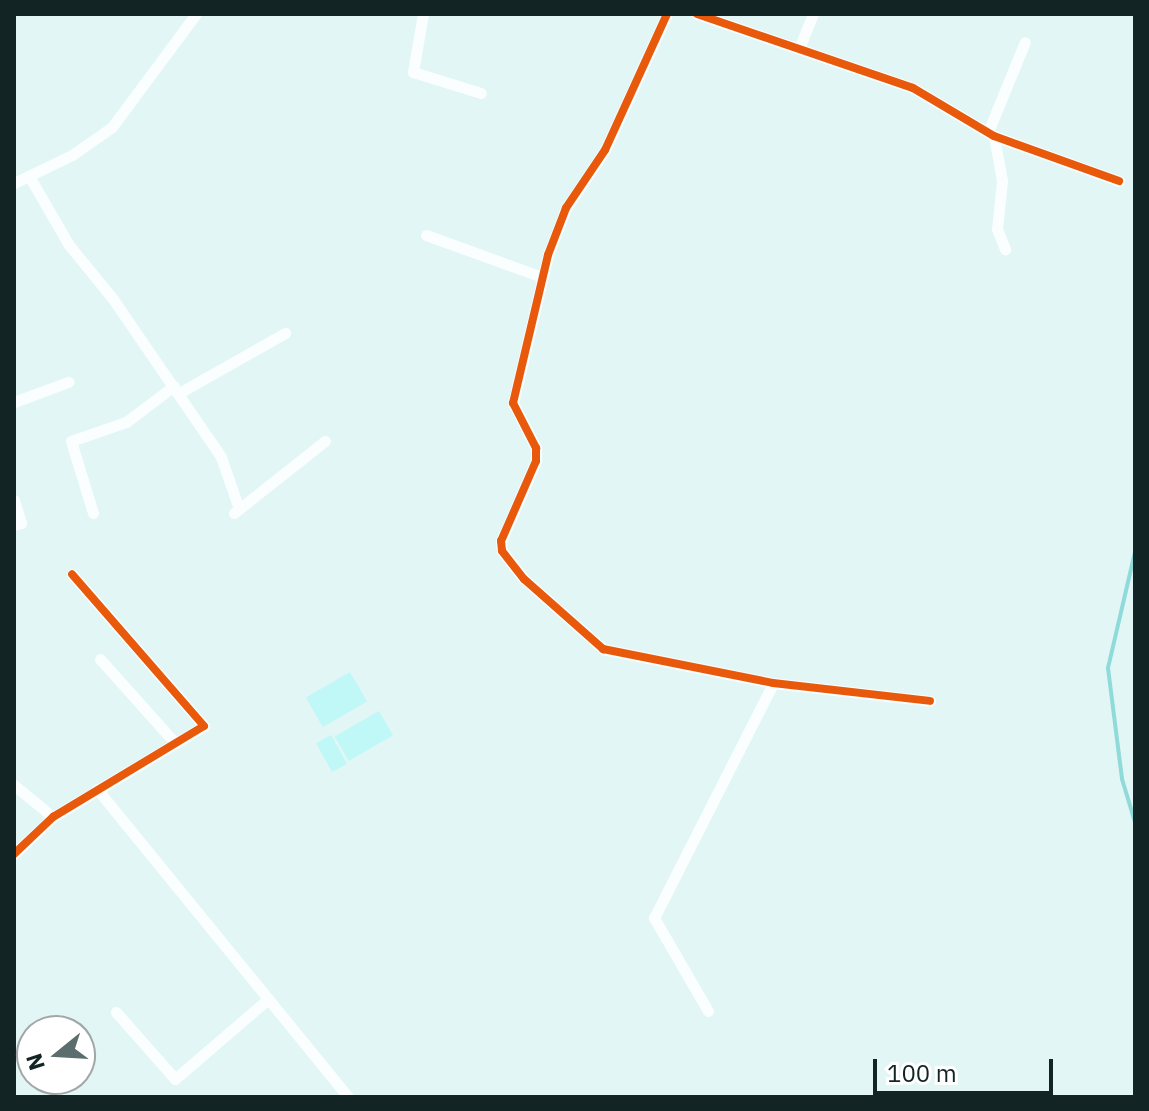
<!DOCTYPE html>
<html>
<head>
<meta charset="utf-8">
<style>
  body { margin:0 }
  #map { position:relative; width:1149px; height:1111px; overflow:hidden; background:#e1f6f5; font-family:"IBM Plex Sans",sans-serif }
  div>[style] { position:absolute }
  .green>* { inset:0; background:#bff8f7; transform-origin:0 0 }
  .stream>* { height:4px; margin:-2px; padding:0 2px; transform-origin:2px; border-radius:2px; background:#8fdbda }
  .street>* { height:11px; margin:-5.5px; padding:0 5.5px; transform-origin:5.5px; border-radius:5.5px; background:#fafefe }
  .cycleway>* { height:8px; margin:-4px; padding:0 4px; transform-origin:4px; border-radius:4px; background:#e8590c }
  span { translate:-50% -50%; white-space:nowrap; text-align:center; line-height:1.15; -webkit-text-stroke:7px #fff; paint-order:stroke }
  .frame { position:absolute; inset:0; border:16px solid #132424; pointer-events:none }
  .north { position:absolute; left:16px; top:1015px; width:80px; height:80px; box-sizing:border-box; background:#fff; border:2px solid #a1a7a7; border-radius:50%; rotate:252deg; font-size:22px; font-weight:700; line-height:32px; text-align:center; color:#132424 }
  .north::after { content:''; display:block; margin:auto; width:28px; height:36px; background:#5b6e6d; clip-path:polygon(50% 0,100% 100%,50% 72%,0 100%) }
  .scale { position:absolute; left:873px; top:1059px; width:180px; height:36px; box-sizing:border-box; border:4px solid #132424; border-top:0; padding-left:10px; font-size:24px; line-height:28px; white-space:nowrap; color:#132424; -webkit-text-stroke:6px #fff; paint-order:stroke }
</style>
</head>
<body>
<div id="map">
  <div class="green">
    <i style="left:350px;top:672px;width:34px;height:51px;rotate:60deg"></i>
    <i style="left:379px;top:711px;width:28px;height:51px;rotate:60deg"></i>
    <i style="left:331px;top:735px;width:33px;height:17px;rotate:61deg"></i>
  </div>
  <div class="stream">
    <i style="left:1135px;top:552px;width:119px;rotate:103.1deg"></i>
    <i style="left:1108px;top:668px;width:112px;rotate:82.8deg"></i>
    <i style="left:1122px;top:779px;width:45px;rotate:73.2deg"></i>
  </div>
  <div class="street">
    <i style="left:423px;top:14px;width:59px;rotate:99.8deg"></i>
    <i style="left:413px;top:72px;width:71px;rotate:17.2deg"></i>
    <i style="left:667px;top:14px;width:149px;rotate:114.5deg"></i>
    <i style="left:605px;top:150px;width:70px;rotate:123.9deg"></i>
    <i style="left:566px;top:208px;width:50px;rotate:111deg"></i>
    <i style="left:548px;top:255px;width:152px;rotate:103.3deg"></i>
    <i style="left:513px;top:403px;width:51px;rotate:62.9deg"></i>
    <i style="left:536px;top:448px;width:13px;rotate:90deg"></i>
    <i style="left:536px;top:461px;width:87px;rotate:113.6deg"></i>
    <i style="left:501px;top:541px;width:10px;rotate:84deg"></i>
    <i style="left:502px;top:551px;width:36px;rotate:52deg"></i>
    <i style="left:524px;top:579px;width:106px;rotate:41.5deg"></i>
    <i style="left:603px;top:649px;width:173px;rotate:11.3deg"></i>
    <i style="left:773px;top:683px;width:158px;rotate:6.5deg"></i>
    <i style="left:697px;top:14px;width:228px;rotate:18.9deg"></i>
    <i style="left:913px;top:88px;width:94px;rotate:30.7deg"></i>
    <i style="left:994px;top:136px;width:133px;rotate:19.8deg"></i>
    <i style="left:800px;top:46px;width:35px;rotate:-68deg"></i>
    <i style="left:988px;top:132px;width:97px;rotate:-67.7deg"></i>
    <i style="left:994px;top:136px;width:46px;rotate:79.9deg"></i>
    <i style="left:1002px;top:181px;width:48px;rotate:95.9deg"></i>
    <i style="left:997px;top:229px;width:22px;rotate:68deg"></i>
    <i style="left:29px;top:176px;width:80px;rotate:59.9deg"></i>
    <i style="left:69px;top:245px;width:70px;rotate:50.8deg"></i>
    <i style="left:113px;top:299px;width:191px;rotate:55.6deg"></i>
    <i style="left:221px;top:457px;width:55px;rotate:70.9deg"></i>
    <i style="left:14px;top:183px;width:64px;rotate:-25.8deg"></i>
    <i style="left:72px;top:155px;width:49px;rotate:-35deg"></i>
    <i style="left:112px;top:127px;width:141px;rotate:-53.4deg"></i>
    <i style="left:426px;top:235px;width:123px;rotate:19.9deg"></i>
    <i style="left:179px;top:393px;width:122px;rotate:-29.5deg"></i>
    <i style="left:14px;top:402px;width:58px;rotate:-20.3deg"></i>
    <i style="left:14px;top:500px;width:24px;rotate:73deg"></i>
    <i style="left:21px;top:523px;width:7px;rotate:164deg"></i>
    <i style="left:93px;top:513px;width:75px;rotate:-107deg"></i>
    <i style="left:71px;top:441px;width:58px;rotate:-19.1deg"></i>
    <i style="left:126px;top:422px;width:60px;rotate:-36.9deg"></i>
    <i style="left:234px;top:513px;width:116px;rotate:-38.4deg"></i>
    <i style="left:100px;top:659px;width:113px;rotate:48.2deg"></i>
    <i style="left:14px;top:785px;width:50px;rotate:39.4deg"></i>
    <i style="left:97px;top:789px;width:397px;rotate:50.8deg"></i>
    <i style="left:14px;top:854px;width:54px;rotate:-43.5deg"></i>
    <i style="left:53px;top:817px;width:176px;rotate:-31.1deg"></i>
    <i style="left:204px;top:726px;width:201px;rotate:-131deg"></i>
    <i style="left:708px;top:1011px;width:108px;rotate:-120.1deg"></i>
    <i style="left:654px;top:918px;width:263px;rotate:-63.1deg"></i>
    <i style="left:116px;top:1012px;width:89px;rotate:48.6deg"></i>
    <i style="left:175px;top:1079px;width:123px;rotate:-40.7deg"></i>
  </div>
  <div class="cycleway">
    <i style="left:667px;top:14px;width:149px;rotate:114.5deg"></i>
    <i style="left:605px;top:150px;width:70px;rotate:123.9deg"></i>
    <i style="left:566px;top:208px;width:50px;rotate:111deg"></i>
    <i style="left:548px;top:255px;width:152px;rotate:103.3deg"></i>
    <i style="left:513px;top:403px;width:51px;rotate:62.9deg"></i>
    <i style="left:536px;top:448px;width:13px;rotate:90deg"></i>
    <i style="left:536px;top:461px;width:87px;rotate:113.6deg"></i>
    <i style="left:501px;top:541px;width:10px;rotate:84deg"></i>
    <i style="left:502px;top:551px;width:36px;rotate:52deg"></i>
    <i style="left:524px;top:579px;width:106px;rotate:41.5deg"></i>
    <i style="left:603px;top:649px;width:173px;rotate:11.3deg"></i>
    <i style="left:773px;top:683px;width:158px;rotate:6.5deg"></i>
    <i style="left:697px;top:14px;width:228px;rotate:18.9deg"></i>
    <i style="left:913px;top:88px;width:94px;rotate:30.7deg"></i>
    <i style="left:994px;top:136px;width:133px;rotate:19.8deg"></i>
    <i style="left:14px;top:854px;width:54px;rotate:-43.5deg"></i>
    <i style="left:53px;top:817px;width:176px;rotate:-31.1deg"></i>
    <i style="left:204px;top:726px;width:201px;rotate:-131deg"></i>
  </div>
  <div class="frame"></div>
  <div class="north">N</div>
  <div class="scale">100 m</div>
</div>
</body>
</html>
